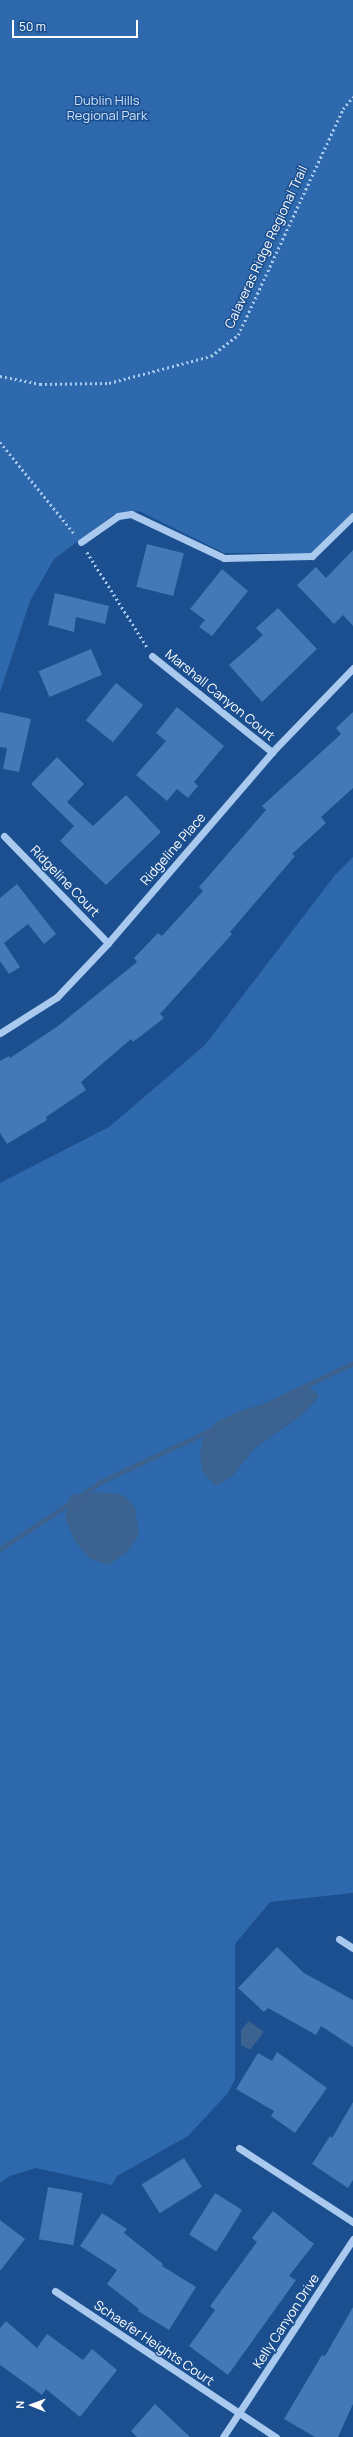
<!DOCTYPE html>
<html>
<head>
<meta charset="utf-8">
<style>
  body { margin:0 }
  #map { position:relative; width:353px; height:2437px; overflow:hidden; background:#1b4f8f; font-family:Manrope,sans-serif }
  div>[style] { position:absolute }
  .green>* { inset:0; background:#2e69ad }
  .water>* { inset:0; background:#3c6290 }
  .stream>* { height:5px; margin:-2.5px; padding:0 2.5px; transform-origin:2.5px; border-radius:2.5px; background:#3c6290 }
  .building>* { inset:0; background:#4478b7; transform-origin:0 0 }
  .path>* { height:2.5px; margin-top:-1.25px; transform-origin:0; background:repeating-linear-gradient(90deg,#a9c9ee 0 2px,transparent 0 5px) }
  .minor>* { height:7px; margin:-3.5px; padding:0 3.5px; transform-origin:3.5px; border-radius:3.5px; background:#a9c9ee }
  span { translate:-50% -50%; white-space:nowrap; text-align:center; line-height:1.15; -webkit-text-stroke:3px #1b4f8f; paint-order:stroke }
  .park-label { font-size:13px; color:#cfe3fa }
  .street-label { font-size:13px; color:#fff }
  .north { position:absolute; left:12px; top:2385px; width:40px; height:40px; -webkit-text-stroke:3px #1b4f8f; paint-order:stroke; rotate:271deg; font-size:11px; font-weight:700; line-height:16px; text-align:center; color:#fff }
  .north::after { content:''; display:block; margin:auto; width:14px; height:18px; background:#fff; clip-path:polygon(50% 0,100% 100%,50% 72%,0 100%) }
  .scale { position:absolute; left:12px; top:20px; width:126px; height:18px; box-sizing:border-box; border:2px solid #fff; border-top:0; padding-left:5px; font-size:12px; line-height:14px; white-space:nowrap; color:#fff; -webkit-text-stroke:3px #1b4f8f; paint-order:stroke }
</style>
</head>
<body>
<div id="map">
  <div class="green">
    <i style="clip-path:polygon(0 0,353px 0,353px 514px,314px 553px,224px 553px,139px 511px,113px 515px,54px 559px,30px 601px,0 692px)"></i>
    <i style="clip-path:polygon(evenodd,353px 857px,353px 1893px,270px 1902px,235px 1944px,235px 2079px,228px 2093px,188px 2136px,117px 2176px,112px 2185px,36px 2168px,10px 2176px,0 2183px,0 1183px,109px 1127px,205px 1045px,335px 875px,353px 857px,307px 1386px,319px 1396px,305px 1412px,254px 1449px,231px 1477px,238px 1412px,288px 1396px,307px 1386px)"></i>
  </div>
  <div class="water">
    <i style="clip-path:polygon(308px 1386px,319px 1396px,305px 1412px,254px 1449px,231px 1477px,215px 1486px,202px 1471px,200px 1454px,204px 1434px,218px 1421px,238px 1412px,288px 1396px)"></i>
    <i style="clip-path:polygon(98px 1492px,123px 1495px,135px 1507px,139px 1535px,126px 1553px,108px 1565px,89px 1558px,75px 1541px,65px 1519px,70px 1495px)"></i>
    <i style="clip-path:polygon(249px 2021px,264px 2032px,250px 2050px,241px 2045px,241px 2030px)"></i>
  </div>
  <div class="stream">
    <i style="left:271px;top:1402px;width:91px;rotate:-25.4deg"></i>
    <i style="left:79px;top:1497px;width:26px;rotate:-36deg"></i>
    <i style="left:100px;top:1482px;width:123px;rotate:-25.1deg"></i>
    <i style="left:0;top:1549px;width:87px;rotate:-33.3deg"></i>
  </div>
  <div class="building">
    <i style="left:147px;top:544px;width:38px;height:44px;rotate:14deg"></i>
    <i style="clip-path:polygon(353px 550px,353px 626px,343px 615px,334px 624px,297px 585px,316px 567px,326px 578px)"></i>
    <i style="clip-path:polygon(222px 569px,248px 591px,212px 636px,199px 627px,205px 620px,190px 609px)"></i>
    <i style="clip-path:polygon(55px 593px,109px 606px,105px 624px,76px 617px,74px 632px,48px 625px)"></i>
    <i style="clip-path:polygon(278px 608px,317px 649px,262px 702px,229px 665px,263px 635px,256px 628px)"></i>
    <i style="left:91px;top:649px;width:28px;height:57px;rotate:67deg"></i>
    <i style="left:116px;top:683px;width:35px;height:48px;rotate:39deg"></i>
    <i style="clip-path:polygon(177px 707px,224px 746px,194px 782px,198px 786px,188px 798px,177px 789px,167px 801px,136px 775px,166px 741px,156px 733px)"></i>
    <i style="clip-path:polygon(0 712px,31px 719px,19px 772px,3px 769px,7px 748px,0 747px)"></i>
    <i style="clip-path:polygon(353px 712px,353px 788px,321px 817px,326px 823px,292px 854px,295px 856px,230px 932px,232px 934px,160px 1014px,164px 1018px,133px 1042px,131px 1039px,81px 1082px,86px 1090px,46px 1117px,47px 1120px,7px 1144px,0 1133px,0 1061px,9px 1056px,10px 1058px,58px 1026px,137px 962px,134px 958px,158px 933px,162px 936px,203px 891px,199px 887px,266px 810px,262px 806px,341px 734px,336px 728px)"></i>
    <i style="clip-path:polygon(57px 757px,84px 784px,67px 802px,93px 826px,126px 795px,161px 832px,106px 885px,60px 841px,74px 826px,31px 784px)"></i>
    <i style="clip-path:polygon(17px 884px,56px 934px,44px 944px,28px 924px,4px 943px,20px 967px,9px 974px,0 961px,0 898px)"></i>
    <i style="clip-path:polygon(277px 1947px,304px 1973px,353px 2000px,353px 2047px,321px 2026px,316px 2035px,268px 2008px,264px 2012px,238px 1988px)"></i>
    <i style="clip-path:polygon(277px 2052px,327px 2088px,295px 2133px,271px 2116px,274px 2111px,236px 2089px,258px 2053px,272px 2061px)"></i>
    <i style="clip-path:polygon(353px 2102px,353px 2180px,348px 2188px,312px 2164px,330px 2136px,332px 2138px)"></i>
    <i style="left:184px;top:2158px;width:34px;height:50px;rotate:58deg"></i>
    <i style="left:48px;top:2187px;width:35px;height:53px;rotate:10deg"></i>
    <i style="left:215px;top:2193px;width:32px;height:49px;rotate:32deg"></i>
    <i style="clip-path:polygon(273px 2211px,314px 2244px,289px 2276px,296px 2280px,228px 2375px,189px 2346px,215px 2310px,210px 2306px,257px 2242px,252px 2238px)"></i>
    <i style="clip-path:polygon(102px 2213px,127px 2229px,124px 2233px,163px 2264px,162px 2266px,196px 2287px,169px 2330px,138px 2311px,139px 2309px,107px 2284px,117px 2270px,80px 2246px)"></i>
    <i style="clip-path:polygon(0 2220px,25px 2239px,0 2271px)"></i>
    <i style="clip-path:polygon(353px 2307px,353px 2404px,338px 2437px,315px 2437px,284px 2419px,322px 2355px,325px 2356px)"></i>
    <i style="clip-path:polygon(6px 2321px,37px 2348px,47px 2334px,83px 2360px,92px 2349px,117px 2370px,80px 2417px,46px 2389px,42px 2395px,0 2365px,0 2328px)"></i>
    <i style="clip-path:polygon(155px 2404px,190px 2437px,137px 2437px,131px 2431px)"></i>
  </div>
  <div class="path">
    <i style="left:0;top:376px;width:41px;rotate:11.3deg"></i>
    <i style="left:40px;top:384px;width:69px;rotate:-0.8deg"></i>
    <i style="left:109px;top:383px;width:106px;rotate:-14.8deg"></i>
    <i style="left:211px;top:356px;width:34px;rotate:-38deg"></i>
    <i style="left:238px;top:335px;width:249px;rotate:-65.1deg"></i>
    <i style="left:343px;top:109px;width:16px;rotate:-50deg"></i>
    <i style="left:0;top:442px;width:117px;rotate:50.9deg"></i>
    <i style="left:87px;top:552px;width:112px;rotate:57.7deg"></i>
  </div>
  <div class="minor">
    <i style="left:81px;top:542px;width:45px;rotate:-35.1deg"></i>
    <i style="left:118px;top:516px;width:13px;rotate:-9deg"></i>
    <i style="left:131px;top:514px;width:103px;rotate:25.3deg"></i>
    <i style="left:224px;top:558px;width:88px;rotate:-1.3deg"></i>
    <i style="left:312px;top:556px;width:57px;rotate:-44.3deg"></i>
    <i style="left:152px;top:656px;width:154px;rotate:38.7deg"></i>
    <i style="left:4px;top:836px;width:149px;rotate:45.8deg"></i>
    <i style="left:0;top:1033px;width:67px;rotate:-32.3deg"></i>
    <i style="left:57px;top:997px;width:74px;rotate:-46.6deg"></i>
    <i style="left:108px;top:943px;width:252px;rotate:-49.3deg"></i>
    <i style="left:272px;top:752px;width:117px;rotate:-46deg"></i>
    <i style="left:339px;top:1939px;width:17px;rotate:33deg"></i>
    <i style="left:239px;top:2148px;width:136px;rotate:33deg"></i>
    <i style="left:55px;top:2291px;width:265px;rotate:33.5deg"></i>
    <i style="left:223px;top:2437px;width:237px;rotate:-56.7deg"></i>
  </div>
  <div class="park-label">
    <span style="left:107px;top:108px">Dublin Hills<br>Regional Park</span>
  </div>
  <div class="street-label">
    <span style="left:266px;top:247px;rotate:-65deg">Calaveras Ridge Regional Trail</span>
    <span style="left:220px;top:695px;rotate:39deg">Marshall Canyon Court</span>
    <span style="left:173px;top:849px;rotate:-49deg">Ridgeline Place</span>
    <span style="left:65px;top:881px;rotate:46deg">Ridgeline Court</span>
    <span style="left:286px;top:2321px;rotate:-57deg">Kelly Canyon Drive</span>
    <span style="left:154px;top:2343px;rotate:34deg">Schaefer Heights Court</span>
  </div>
  <div class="north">N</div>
  <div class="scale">50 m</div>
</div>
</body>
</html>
